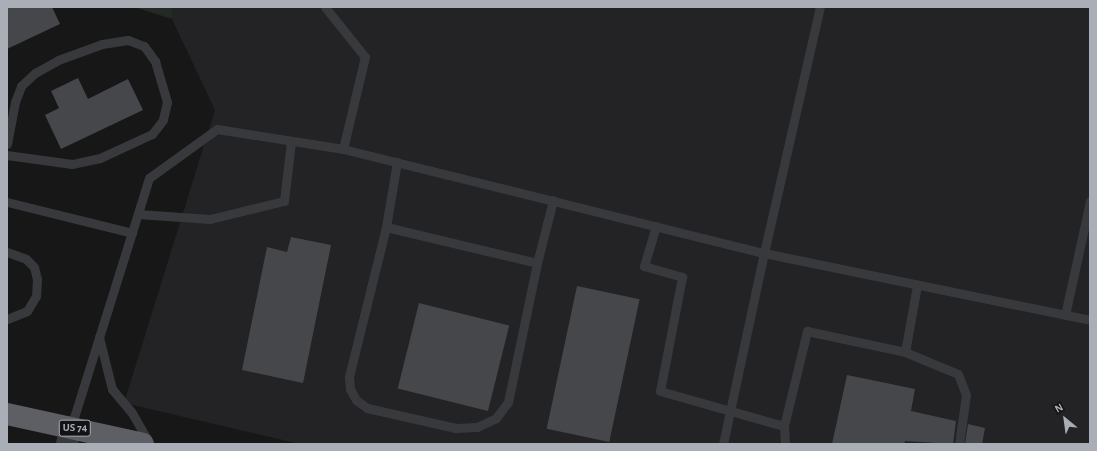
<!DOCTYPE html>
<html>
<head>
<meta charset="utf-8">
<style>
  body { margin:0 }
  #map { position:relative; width:1097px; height:451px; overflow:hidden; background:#171718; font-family:"Alegreya Sans",sans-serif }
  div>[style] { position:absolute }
  .built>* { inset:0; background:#232325 }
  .green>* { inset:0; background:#232a24 }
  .building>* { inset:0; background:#46474b; transform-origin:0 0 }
  .service>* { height:9px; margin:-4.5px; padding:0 4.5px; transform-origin:4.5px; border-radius:4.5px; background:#38393d }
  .tertiary>* { height:22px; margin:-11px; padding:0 11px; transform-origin:11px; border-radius:11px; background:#38393d }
  .trunk>* { height:22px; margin:-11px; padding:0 11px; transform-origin:11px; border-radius:11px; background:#5d5f64 }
  span { translate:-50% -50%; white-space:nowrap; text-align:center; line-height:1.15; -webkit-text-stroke:3px #121213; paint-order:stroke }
  .shield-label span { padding:1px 3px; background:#121213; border:1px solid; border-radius:3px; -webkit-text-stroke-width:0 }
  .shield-label { font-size:11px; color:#aaafb7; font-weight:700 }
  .frame { position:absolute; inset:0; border:8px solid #aaafb7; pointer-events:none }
  .north { position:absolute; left:1045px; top:399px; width:40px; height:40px; -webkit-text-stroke:3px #121213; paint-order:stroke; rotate:331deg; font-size:11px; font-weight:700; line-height:16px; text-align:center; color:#aaafb7 }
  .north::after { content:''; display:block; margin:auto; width:14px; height:18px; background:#aaafb7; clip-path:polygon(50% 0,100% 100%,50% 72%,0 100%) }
</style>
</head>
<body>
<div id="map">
  <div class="built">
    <i style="clip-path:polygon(173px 7px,1090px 7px,1090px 444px,300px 444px,124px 403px,215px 110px,172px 19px)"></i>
  </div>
  <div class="green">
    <i style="clip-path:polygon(134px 7px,173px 7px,172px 19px)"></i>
  </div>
  <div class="building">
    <i style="clip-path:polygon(7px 7px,52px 7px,60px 24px,7px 49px)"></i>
    <i style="clip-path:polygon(78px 78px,88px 99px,128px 79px,143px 110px,61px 149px,45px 115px,59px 108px,51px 91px)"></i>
    <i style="clip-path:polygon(291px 237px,331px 245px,303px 383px,242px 370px,267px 247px,287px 252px)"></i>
    <i style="left:577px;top:286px;width:64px;height:146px;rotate:12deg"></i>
    <i style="left:419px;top:303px;width:93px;height:88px;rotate:14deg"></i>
    <i style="clip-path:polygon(847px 375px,915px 389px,911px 411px,956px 421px,953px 444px,905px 441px,904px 444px,832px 444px)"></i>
    <i style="clip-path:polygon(968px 424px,985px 428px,982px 444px,965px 444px)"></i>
  </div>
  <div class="service">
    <i style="left:7px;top:144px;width:43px;rotate:-79.2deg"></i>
    <i style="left:15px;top:102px;width:17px;rotate:-69deg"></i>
    <i style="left:21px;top:86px;width:19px;rotate:-43deg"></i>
    <i style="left:35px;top:73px;width:26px;rotate:-29deg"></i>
    <i style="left:58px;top:60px;width:47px;rotate:-20deg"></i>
    <i style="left:102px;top:44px;width:26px;rotate:-9deg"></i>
    <i style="left:128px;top:40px;width:17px;rotate:21deg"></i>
    <i style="left:144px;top:46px;width:19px;rotate:54deg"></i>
    <i style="left:155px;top:61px;width:43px;rotate:73.7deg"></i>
    <i style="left:167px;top:102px;width:18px;rotate:103deg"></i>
    <i style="left:163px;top:120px;width:18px;rotate:128deg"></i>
    <i style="left:152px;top:134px;width:57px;rotate:155.2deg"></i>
    <i style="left:100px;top:158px;width:29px;rotate:168deg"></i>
    <i style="left:72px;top:164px;width:66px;rotate:-172.1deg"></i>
    <i style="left:343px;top:149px;width:434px;rotate:13.9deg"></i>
    <i style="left:764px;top:253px;width:252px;rotate:-77.2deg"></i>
    <i style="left:397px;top:162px;width:66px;rotate:99.6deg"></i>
    <i style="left:386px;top:227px;width:155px;rotate:13.4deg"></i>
    <i style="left:537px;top:263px;width:65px;rotate:-75.7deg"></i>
    <i style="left:7px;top:202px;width:129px;rotate:13.9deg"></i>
    <i style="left:138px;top:214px;width:72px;rotate:4deg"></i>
    <i style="left:210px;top:219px;width:76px;rotate:-13.7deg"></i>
    <i style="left:284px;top:201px;width:60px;rotate:-83.3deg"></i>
    <i style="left:656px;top:226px;width:42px;rotate:106.7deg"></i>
    <i style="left:644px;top:266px;width:40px;rotate:16deg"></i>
    <i style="left:682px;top:277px;width:116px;rotate:100.9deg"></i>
    <i style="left:660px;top:391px;width:129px;rotate:15.8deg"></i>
    <i style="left:784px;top:426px;width:98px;rotate:-76.4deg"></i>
    <i style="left:807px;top:331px;width:100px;rotate:12.1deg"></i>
    <i style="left:905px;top:352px;width:68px;rotate:-79.8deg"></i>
    <i style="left:386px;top:227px;width:154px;rotate:103.9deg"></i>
    <i style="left:349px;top:377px;width:12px;rotate:85deg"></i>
    <i style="left:350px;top:389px;width:13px;rotate:61deg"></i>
    <i style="left:356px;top:400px;width:14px;rotate:36deg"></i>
    <i style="left:367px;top:408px;width:91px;rotate:12.7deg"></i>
    <i style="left:456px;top:428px;width:21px;rotate:-3deg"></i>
    <i style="left:477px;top:427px;width:21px;rotate:-25deg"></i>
    <i style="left:496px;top:418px;width:20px;rotate:-53deg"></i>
    <i style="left:508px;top:402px;width:142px;rotate:-78.2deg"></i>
    <i style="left:7px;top:252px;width:20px;rotate:20deg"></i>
    <i style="left:26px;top:259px;width:11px;rotate:45deg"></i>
    <i style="left:34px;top:267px;width:12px;rotate:76deg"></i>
    <i style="left:37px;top:279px;width:17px;rotate:93deg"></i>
    <i style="left:36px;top:296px;width:17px;rotate:121deg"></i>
    <i style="left:27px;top:311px;width:22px;rotate:158deg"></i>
    <i style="left:1065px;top:315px;width:117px;rotate:-77.6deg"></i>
    <i style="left:99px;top:337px;width:54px;rotate:76deg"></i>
    <i style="left:112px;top:389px;width:31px;rotate:50deg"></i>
    <i style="left:132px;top:413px;width:34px;rotate:60deg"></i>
    <i style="left:905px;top:352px;width:57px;rotate:22.5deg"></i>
    <i style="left:958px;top:374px;width:22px;rotate:69deg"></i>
    <i style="left:966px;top:395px;width:49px;rotate:98.1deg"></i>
    <i style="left:784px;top:426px;width:18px;rotate:87deg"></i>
    <i style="left:71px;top:427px;width:261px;rotate:-72.6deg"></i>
    <i style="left:149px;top:178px;width:84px;rotate:-35.8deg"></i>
    <i style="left:217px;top:129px;width:128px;rotate:9deg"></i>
    <i style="left:343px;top:149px;width:95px;rotate:-76.6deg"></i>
    <i style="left:365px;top:57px;width:64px;rotate:-128.7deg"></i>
    <i style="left:723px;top:444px;width:195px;rotate:-77.9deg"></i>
    <i style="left:764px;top:253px;width:333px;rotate:11.6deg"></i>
  </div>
  <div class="tertiary">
    <i style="left:67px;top:444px;width:17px;rotate:-77deg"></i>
  </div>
  <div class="trunk">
    <i style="left:7px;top:414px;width:139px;rotate:12.4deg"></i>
  </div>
  <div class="shield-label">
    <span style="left:75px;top:428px">US 74</span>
  </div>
  <div class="frame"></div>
  <div class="north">N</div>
</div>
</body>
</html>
